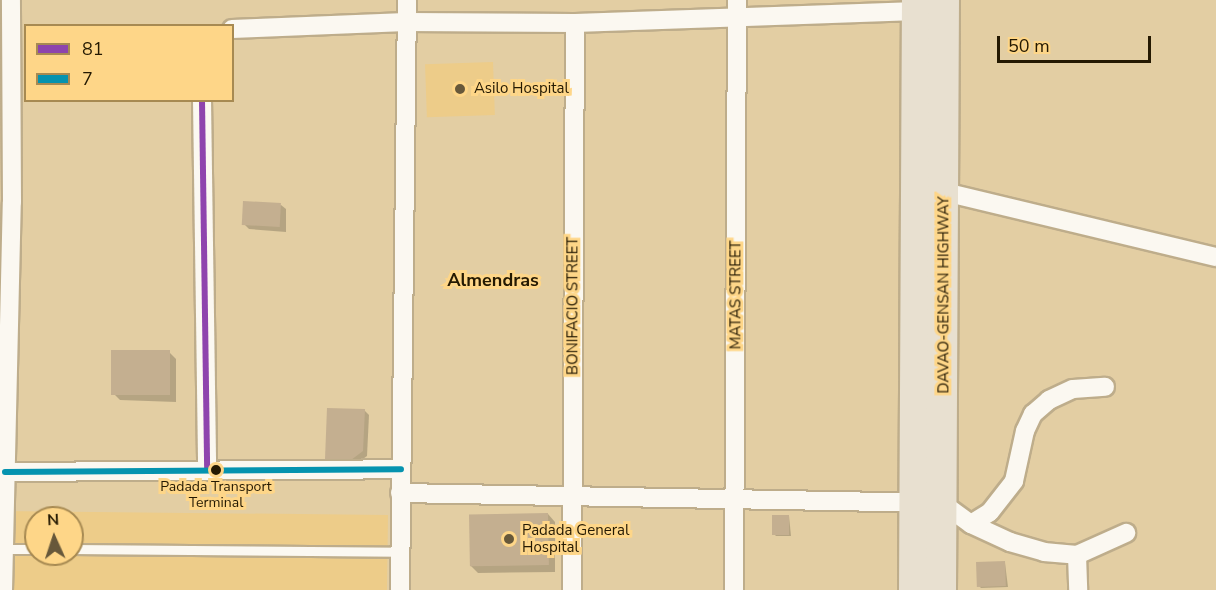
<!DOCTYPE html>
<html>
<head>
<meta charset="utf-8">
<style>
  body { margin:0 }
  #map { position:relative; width:1216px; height:590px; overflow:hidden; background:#e3cea3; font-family:"Nunito Sans",sans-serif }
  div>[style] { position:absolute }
  .built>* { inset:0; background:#edcc89; transform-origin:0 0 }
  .shadow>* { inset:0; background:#0003 }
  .building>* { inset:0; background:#c4af90; transform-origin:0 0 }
  .roads { filter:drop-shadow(2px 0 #bead8b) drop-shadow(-2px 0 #bead8b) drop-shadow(0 2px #bead8b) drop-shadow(0 -2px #bead8b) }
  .service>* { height:9px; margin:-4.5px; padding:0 4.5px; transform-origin:4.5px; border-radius:4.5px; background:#fbf8f1 }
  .minor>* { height:18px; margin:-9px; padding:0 9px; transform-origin:9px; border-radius:9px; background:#fbf8f1 }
  .trunk>* { height:30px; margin:-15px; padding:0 15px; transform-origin:15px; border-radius:15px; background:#e8e0d0 }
  .bus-1>* { height:6px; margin:-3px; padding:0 3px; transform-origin:3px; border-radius:3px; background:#8e44ad }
  .bus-2>* { height:6px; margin:-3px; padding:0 3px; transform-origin:3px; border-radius:3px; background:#0593af }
  .dots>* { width:16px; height:16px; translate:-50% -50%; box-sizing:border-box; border:3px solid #fed688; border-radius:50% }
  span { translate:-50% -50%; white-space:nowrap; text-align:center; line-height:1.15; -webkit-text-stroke:6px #fed688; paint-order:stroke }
  .bus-label { font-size:14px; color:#241902 }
  .poi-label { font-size:15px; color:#241902 }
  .left { translate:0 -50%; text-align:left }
  .street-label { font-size:15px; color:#241902 }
  .quarter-label { font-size:18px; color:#241902; font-weight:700 }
  .legend { position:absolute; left:24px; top:24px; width:210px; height:78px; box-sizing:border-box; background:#fed688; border:2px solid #a78a52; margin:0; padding:8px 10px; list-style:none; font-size:18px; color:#241902 }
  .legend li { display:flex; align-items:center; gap:12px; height:30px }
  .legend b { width:30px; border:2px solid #a78a52 }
  .north { position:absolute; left:24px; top:506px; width:60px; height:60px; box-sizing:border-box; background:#fed688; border:2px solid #a78a52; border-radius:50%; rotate:357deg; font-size:16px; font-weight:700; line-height:24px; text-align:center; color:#241902 }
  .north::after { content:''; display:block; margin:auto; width:21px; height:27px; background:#67583a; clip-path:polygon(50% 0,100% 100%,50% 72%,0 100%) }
  .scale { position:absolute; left:997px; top:36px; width:154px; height:27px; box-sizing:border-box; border:3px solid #241902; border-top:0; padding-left:8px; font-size:18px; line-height:21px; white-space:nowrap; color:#241902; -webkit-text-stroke:4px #fed688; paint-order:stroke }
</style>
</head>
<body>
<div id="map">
  <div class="built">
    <i style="left:493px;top:62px;width:53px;height:68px;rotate:88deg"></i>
    <i style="clip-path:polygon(evenodd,0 511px,388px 515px,387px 590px,0 590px,0 511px,36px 518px,72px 518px,72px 554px,36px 554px,36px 518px)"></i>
  </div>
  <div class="shadow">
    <i style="clip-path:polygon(281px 205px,286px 209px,286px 232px,249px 229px,244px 224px)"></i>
    <i style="clip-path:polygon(169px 352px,176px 359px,176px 402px,120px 400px,113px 393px)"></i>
    <i style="clip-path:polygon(364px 410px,369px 415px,367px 456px,356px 464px,331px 463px,327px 458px)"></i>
    <i style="clip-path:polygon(548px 514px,555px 522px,555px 572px,478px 573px,471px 566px)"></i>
    <i style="clip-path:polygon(789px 516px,791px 536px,776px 536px,774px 534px)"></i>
    <i style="clip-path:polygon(1005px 563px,1008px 587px,981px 588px,979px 586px)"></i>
  </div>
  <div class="building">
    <i style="left:243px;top:201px;width:38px;height:24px;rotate:3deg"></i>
    <i style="left:170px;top:350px;width:45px;height:59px;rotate:90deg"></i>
    <i style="clip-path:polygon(327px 408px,365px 409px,363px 451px,351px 460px,325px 459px)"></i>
    <i style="left:548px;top:513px;width:52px;height:79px;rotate:89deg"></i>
    <i style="left:772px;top:515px;width:17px;height:20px"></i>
    <i style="left:1005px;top:561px;width:25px;height:29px;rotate:88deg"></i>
  </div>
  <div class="roads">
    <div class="service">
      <i style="left:3px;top:549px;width:33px"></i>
      <i style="left:72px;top:549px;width:327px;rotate:0.5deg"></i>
    </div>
    <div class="minor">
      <i style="left:232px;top:29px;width:174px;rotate:-2.3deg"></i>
      <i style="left:406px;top:22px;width:169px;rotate:0.3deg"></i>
      <i style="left:575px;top:23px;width:342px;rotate:-2deg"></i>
      <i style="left:202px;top:100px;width:370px;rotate:89.2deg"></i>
      <i style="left:945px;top:192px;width:279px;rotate:13.5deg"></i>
      <i style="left:5px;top:472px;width:396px;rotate:-0.4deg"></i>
      <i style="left:400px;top:493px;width:542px;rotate:1.06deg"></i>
      <i style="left:942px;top:503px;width:36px;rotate:36deg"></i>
      <i style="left:971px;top:524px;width:43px;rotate:24.8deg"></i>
      <i style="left:1010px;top:542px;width:35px;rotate:16deg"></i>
      <i style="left:1044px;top:552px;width:33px;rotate:5deg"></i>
      <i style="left:1077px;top:555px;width:35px;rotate:88deg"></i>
      <i style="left:971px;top:524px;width:22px;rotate:-32deg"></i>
      <i style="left:990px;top:512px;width:39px;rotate:-52deg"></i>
      <i style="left:1014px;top:481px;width:51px;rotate:-77.6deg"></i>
      <i style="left:1025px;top:431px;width:19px;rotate:-65deg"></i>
      <i style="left:1033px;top:414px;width:21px;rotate:-41deg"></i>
      <i style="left:1049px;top:400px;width:26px;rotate:-25deg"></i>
      <i style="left:1073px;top:389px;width:32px;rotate:-4deg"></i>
      <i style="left:1077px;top:555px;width:54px;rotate:-24.2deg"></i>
      <i style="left:3px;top:590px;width:388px;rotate:-88.7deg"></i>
      <i style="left:12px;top:202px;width:202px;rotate:-90.3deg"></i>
      <i style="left:400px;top:590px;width:590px;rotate:-89.32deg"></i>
      <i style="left:572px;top:590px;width:567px;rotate:-89.7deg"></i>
      <i style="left:734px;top:590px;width:590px;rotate:-89.71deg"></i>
    </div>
    <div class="trunk">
      <i style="left:914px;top:590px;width:590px;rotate:-89.71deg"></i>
      <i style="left:941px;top:590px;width:590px;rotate:-89.71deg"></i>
    </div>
  </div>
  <div class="bus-1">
    <i style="left:202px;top:100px;width:370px;rotate:89.2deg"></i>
  </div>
  <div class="bus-2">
    <i style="left:5px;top:472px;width:396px;rotate:-0.4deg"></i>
  </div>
  <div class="dots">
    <i style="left:460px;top:89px;background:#67583a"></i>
    <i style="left:216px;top:470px;background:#241902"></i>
    <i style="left:509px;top:539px;background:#67583a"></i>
  </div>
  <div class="bus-label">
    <span style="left:216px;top:495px">Padada Transport<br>Terminal</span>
  </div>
  <div class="poi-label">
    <span class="left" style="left:474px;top:89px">Asilo Hospital</span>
    <span class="left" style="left:522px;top:539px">Padada General<br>Hospital</span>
  </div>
  <div class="street-label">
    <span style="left:736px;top:295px;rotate:-90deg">MATAS STREET</span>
    <span style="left:944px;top:295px;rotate:-90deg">DAVAO-GENSAN HIGHWAY</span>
    <span style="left:573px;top:306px;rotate:-90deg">BONIFACIO STREET</span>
  </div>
  <div class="quarter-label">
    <span style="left:493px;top:280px">Almendras</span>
  </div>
  <ul class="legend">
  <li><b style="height:8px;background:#8e44ad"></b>81</li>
  <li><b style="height:8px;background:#0593af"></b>7</li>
  </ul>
  <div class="north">N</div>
  <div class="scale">50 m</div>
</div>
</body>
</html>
